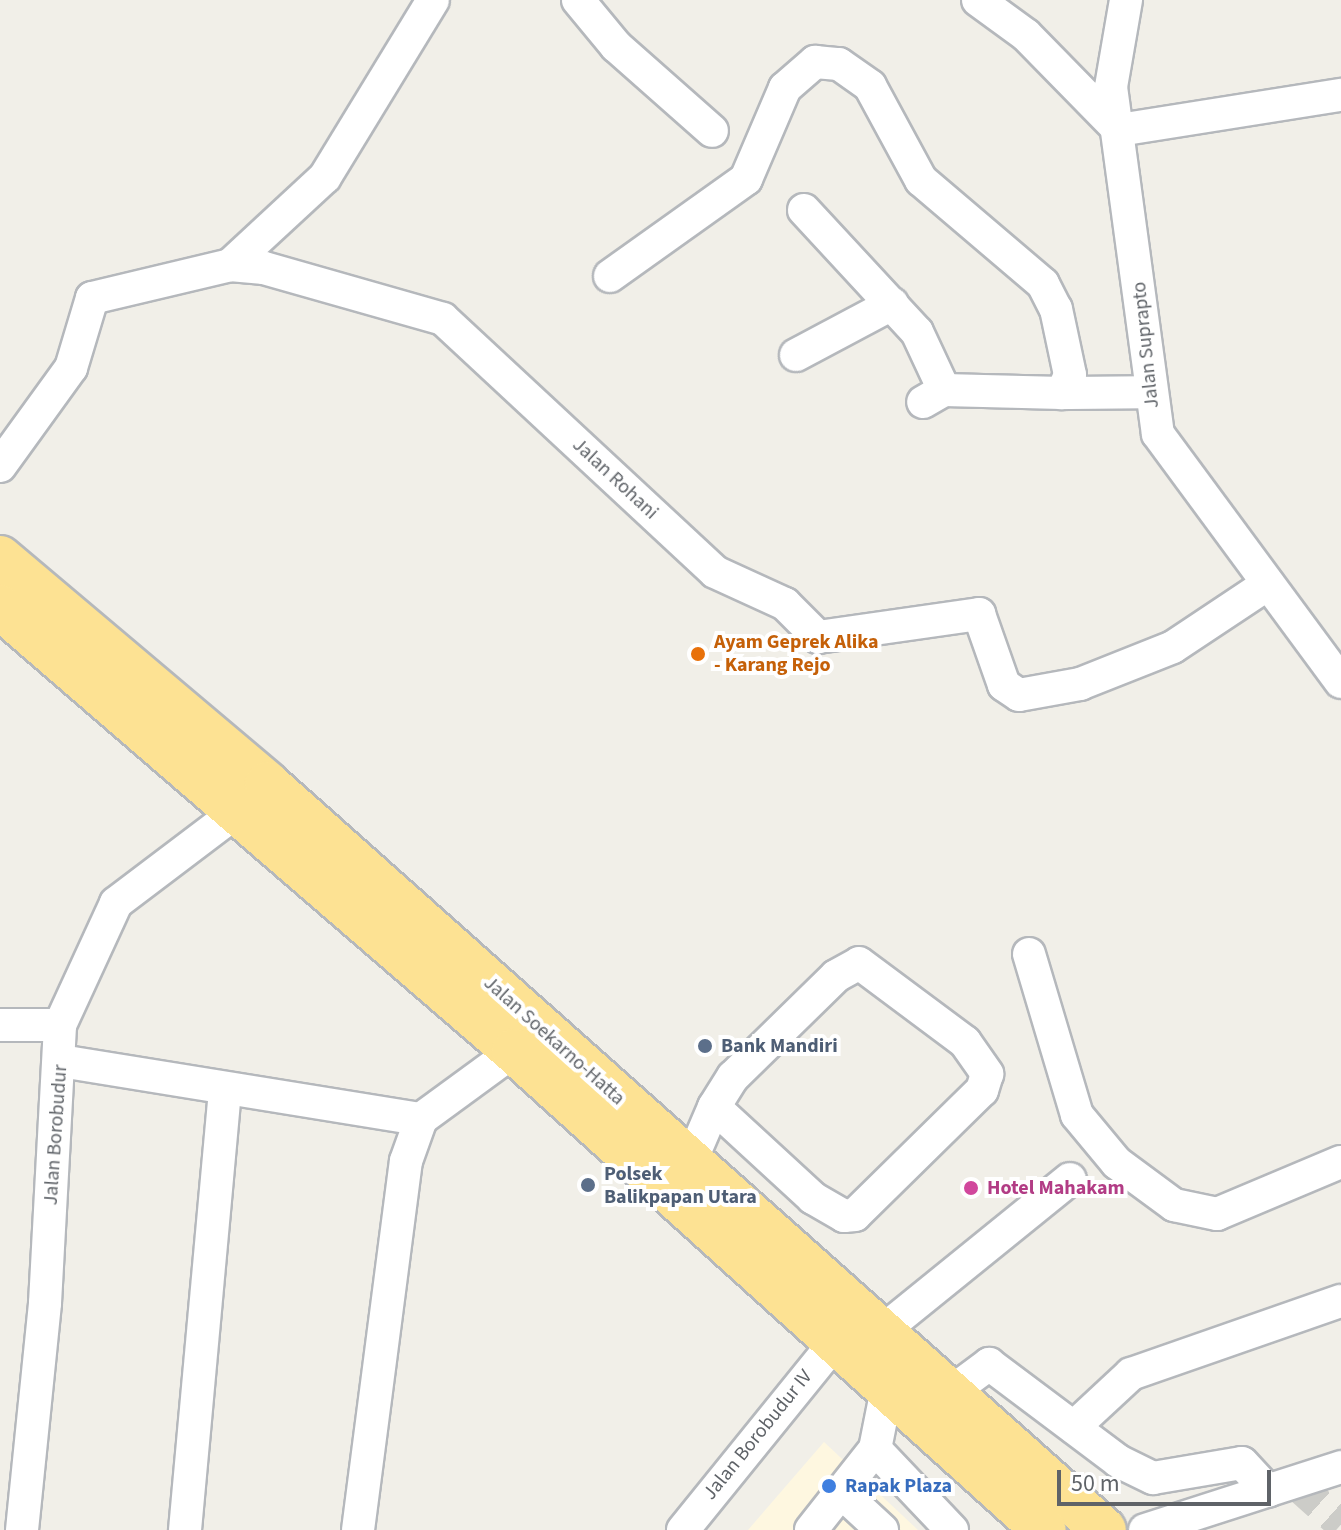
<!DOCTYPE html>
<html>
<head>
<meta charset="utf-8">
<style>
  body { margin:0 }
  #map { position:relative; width:1341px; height:1530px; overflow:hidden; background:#f1efe8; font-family:"Source Sans 3",sans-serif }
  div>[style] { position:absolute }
  .commercial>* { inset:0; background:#fef7e0 }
  .minor-tunnel>* { height:32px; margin-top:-16px; transform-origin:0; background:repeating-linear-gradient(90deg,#ccccc8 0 32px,transparent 0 48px) }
  .roads { filter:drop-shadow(2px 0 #b5b8bc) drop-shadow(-2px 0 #b5b8bc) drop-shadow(0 2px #b5b8bc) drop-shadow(0 -2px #b5b8bc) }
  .minor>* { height:32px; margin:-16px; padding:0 16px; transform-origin:16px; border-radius:16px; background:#fff }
  .highway>* { height:44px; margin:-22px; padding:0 22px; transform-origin:22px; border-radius:22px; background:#fde293 }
  .dots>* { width:22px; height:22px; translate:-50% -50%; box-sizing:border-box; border:4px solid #fff; border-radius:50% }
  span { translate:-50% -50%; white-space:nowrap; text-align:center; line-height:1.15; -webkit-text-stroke:8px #fff; paint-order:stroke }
  .street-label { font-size:20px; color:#5f6368 }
  .food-label { font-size:20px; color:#c56008; font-weight:700 }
  .left { translate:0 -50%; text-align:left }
  .service-label { font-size:20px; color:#4e5e75; font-weight:700 }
  .hotel-label { font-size:20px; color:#b23c85; font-weight:700 }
  .shop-label { font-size:20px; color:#366cbe; font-weight:700 }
  .scale { position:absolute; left:1057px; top:1470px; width:214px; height:36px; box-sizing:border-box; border:4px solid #5f6368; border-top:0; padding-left:10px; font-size:24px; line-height:28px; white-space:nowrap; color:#5f6368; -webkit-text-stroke:6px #fff; paint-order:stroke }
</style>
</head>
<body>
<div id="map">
  <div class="commercial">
    <i style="clip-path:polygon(824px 1442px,918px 1530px,748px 1530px)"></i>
  </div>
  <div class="minor-tunnel">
    <i style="left:1295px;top:1483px;width:62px;rotate:41.7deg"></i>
  </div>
  <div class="roads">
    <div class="minor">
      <i style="left:578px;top:0;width:60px;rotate:50.4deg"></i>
      <i style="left:616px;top:46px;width:128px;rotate:41.5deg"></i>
      <i style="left:978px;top:0;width:59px;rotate:36.1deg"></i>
      <i style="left:1026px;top:35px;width:133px;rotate:45.6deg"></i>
      <i style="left:1119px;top:130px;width:225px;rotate:-9deg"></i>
      <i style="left:1126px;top:0;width:88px;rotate:99.8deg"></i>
      <i style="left:1111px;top:87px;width:350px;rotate:82.3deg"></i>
      <i style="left:1158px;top:434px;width:308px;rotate:53.6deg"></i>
      <i style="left:804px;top:210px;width:166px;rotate:47.2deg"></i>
      <i style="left:917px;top:332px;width:64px;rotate:65deg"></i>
      <i style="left:230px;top:265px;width:129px;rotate:-42.8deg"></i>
      <i style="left:325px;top:177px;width:207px;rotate:-58.6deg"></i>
      <i style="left:610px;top:276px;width:167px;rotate:-35.5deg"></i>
      <i style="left:746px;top:179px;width:99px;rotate:-66.8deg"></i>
      <i style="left:785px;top:88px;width:40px;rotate:-41deg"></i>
      <i style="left:815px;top:62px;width:24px;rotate:5deg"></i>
      <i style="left:839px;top:64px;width:38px;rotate:35deg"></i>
      <i style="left:870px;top:86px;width:107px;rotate:61.5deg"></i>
      <i style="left:921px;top:180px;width:160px;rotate:40.4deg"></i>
      <i style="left:1043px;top:284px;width:28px;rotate:63deg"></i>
      <i style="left:1056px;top:309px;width:67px;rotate:78deg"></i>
      <i style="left:1070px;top:375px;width:20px;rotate:114deg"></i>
      <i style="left:1062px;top:393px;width:118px;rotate:-178.5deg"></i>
      <i style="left:944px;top:390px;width:24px;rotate:150deg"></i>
      <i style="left:796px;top:355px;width:109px;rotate:-28deg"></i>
      <i style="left:1062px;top:393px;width:89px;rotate:-0.6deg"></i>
      <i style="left:0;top:466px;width:121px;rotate:-54.1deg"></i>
      <i style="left:71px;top:368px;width:73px;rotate:-73.3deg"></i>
      <i style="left:92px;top:298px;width:142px;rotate:-13.4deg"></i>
      <i style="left:230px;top:265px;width:34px;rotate:5deg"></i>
      <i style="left:264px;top:268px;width:186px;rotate:15.9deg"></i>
      <i style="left:443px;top:319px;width:371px;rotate:42.9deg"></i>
      <i style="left:715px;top:572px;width:77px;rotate:24.6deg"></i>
      <i style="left:785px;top:604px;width:47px;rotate:45deg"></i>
      <i style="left:818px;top:637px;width:163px;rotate:-8.1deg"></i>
      <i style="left:979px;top:614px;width:75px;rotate:70.6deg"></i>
      <i style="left:1004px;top:685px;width:18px;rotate:34deg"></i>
      <i style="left:1019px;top:695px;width:62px;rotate:-10.2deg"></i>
      <i style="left:1080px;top:684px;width:100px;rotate:-21.7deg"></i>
      <i style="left:1173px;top:647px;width:114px;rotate:-33.6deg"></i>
      <i style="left:1029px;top:954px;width:168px;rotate:73.4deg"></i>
      <i style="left:1077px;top:1115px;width:62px;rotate:50.2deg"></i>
      <i style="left:1117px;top:1163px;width:71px;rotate:36.4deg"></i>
      <i style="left:1174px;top:1205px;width:44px;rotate:11.8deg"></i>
      <i style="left:1217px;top:1214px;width:134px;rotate:-22.8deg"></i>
      <i style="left:0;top:1025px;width:60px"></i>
      <i style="left:61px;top:1061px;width:365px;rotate:9.2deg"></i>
      <i style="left:690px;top:1163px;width:61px;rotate:-66.8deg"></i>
      <i style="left:714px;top:1107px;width:36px;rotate:-58deg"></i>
      <i style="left:733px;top:1077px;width:144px;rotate:-44.4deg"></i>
      <i style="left:836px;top:976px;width:26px;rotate:-29deg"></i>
      <i style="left:859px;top:963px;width:132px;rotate:36.7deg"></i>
      <i style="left:965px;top:1042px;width:39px;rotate:55deg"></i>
      <i style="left:987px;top:1074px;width:17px;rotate:107deg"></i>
      <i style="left:982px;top:1090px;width:178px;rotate:135.5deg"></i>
      <i style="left:855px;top:1215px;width:11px;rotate:175deg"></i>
      <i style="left:844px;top:1216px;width:36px;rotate:-150deg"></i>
      <i style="left:813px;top:1198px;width:134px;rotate:-137.4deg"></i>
      <i style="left:881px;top:1332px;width:243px;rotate:-39deg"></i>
      <i style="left:887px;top:1389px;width:61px;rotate:101.3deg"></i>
      <i style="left:875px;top:1449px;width:112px;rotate:46.5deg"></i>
      <i style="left:950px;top:1393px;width:49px;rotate:-36.6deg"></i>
      <i style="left:989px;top:1364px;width:161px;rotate:36.9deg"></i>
      <i style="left:1118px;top:1461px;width:39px;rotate:26deg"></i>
      <i style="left:1153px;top:1478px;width:90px;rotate:-9.6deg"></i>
      <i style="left:1242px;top:1463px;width:38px;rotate:47deg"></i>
      <i style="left:1074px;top:1427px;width:78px;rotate:-42.9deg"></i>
      <i style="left:1131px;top:1374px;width:222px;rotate:-19.2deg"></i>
      <i style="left:841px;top:1492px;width:56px;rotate:42.8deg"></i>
      <i style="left:22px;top:1530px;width:228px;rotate:-84.2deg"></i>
      <i style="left:45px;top:1303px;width:278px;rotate:-86.9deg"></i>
      <i style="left:60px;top:1025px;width:134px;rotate:-65.3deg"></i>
      <i style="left:116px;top:903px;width:171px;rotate:-37.1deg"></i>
      <i style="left:185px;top:1530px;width:442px;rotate:-84.8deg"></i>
      <i style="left:358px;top:1530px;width:372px;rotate:-82.6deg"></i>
      <i style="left:406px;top:1161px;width:45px;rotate:-70.3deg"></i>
      <i style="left:421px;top:1119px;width:115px;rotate:-36.2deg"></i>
      <i style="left:683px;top:1530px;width:242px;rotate:-51deg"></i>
      <i style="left:811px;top:1530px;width:103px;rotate:-51.7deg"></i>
      <i style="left:1145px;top:1530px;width:206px;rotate:-17.8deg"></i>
    </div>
    <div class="highway">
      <i style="left:0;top:558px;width:350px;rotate:40.2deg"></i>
      <i style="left:267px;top:784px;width:1121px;rotate:41.71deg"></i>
      <i style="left:0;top:607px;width:679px;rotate:40.82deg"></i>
      <i style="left:514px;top:1051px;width:714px;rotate:42.11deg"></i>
    </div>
  </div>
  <div class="dots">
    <i style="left:698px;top:654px;background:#e8710a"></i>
    <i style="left:705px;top:1046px;background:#5c6f8a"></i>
    <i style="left:588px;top:1185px;background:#5c6f8a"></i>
    <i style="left:971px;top:1188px;background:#d1479c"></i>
    <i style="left:829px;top:1486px;background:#3f7fe0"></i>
  </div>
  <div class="street-label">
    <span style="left:1146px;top:345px;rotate:-96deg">Jalan Suprapto</span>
    <span style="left:615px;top:479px;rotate:43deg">Jalan Rohani</span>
    <span style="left:554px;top:1041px;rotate:42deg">Jalan Soekarno-Hatta</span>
    <span style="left:56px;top:1135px;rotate:-86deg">Jalan Borobudur</span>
    <span style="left:758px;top:1435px;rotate:-51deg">Jalan Borobudur IV</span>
  </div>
  <div class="food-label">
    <span class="left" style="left:714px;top:654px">Ayam Geprek Alika<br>- Karang Rejo</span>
  </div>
  <div class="service-label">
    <span class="left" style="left:721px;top:1046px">Bank Mandiri</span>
    <span class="left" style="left:604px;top:1186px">Polsek<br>Balikpapan Utara</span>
  </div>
  <div class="hotel-label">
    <span class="left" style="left:987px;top:1188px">Hotel Mahakam</span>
  </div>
  <div class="shop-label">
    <span class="left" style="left:845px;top:1486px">Rapak Plaza</span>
  </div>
  <div class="scale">50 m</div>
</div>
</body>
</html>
